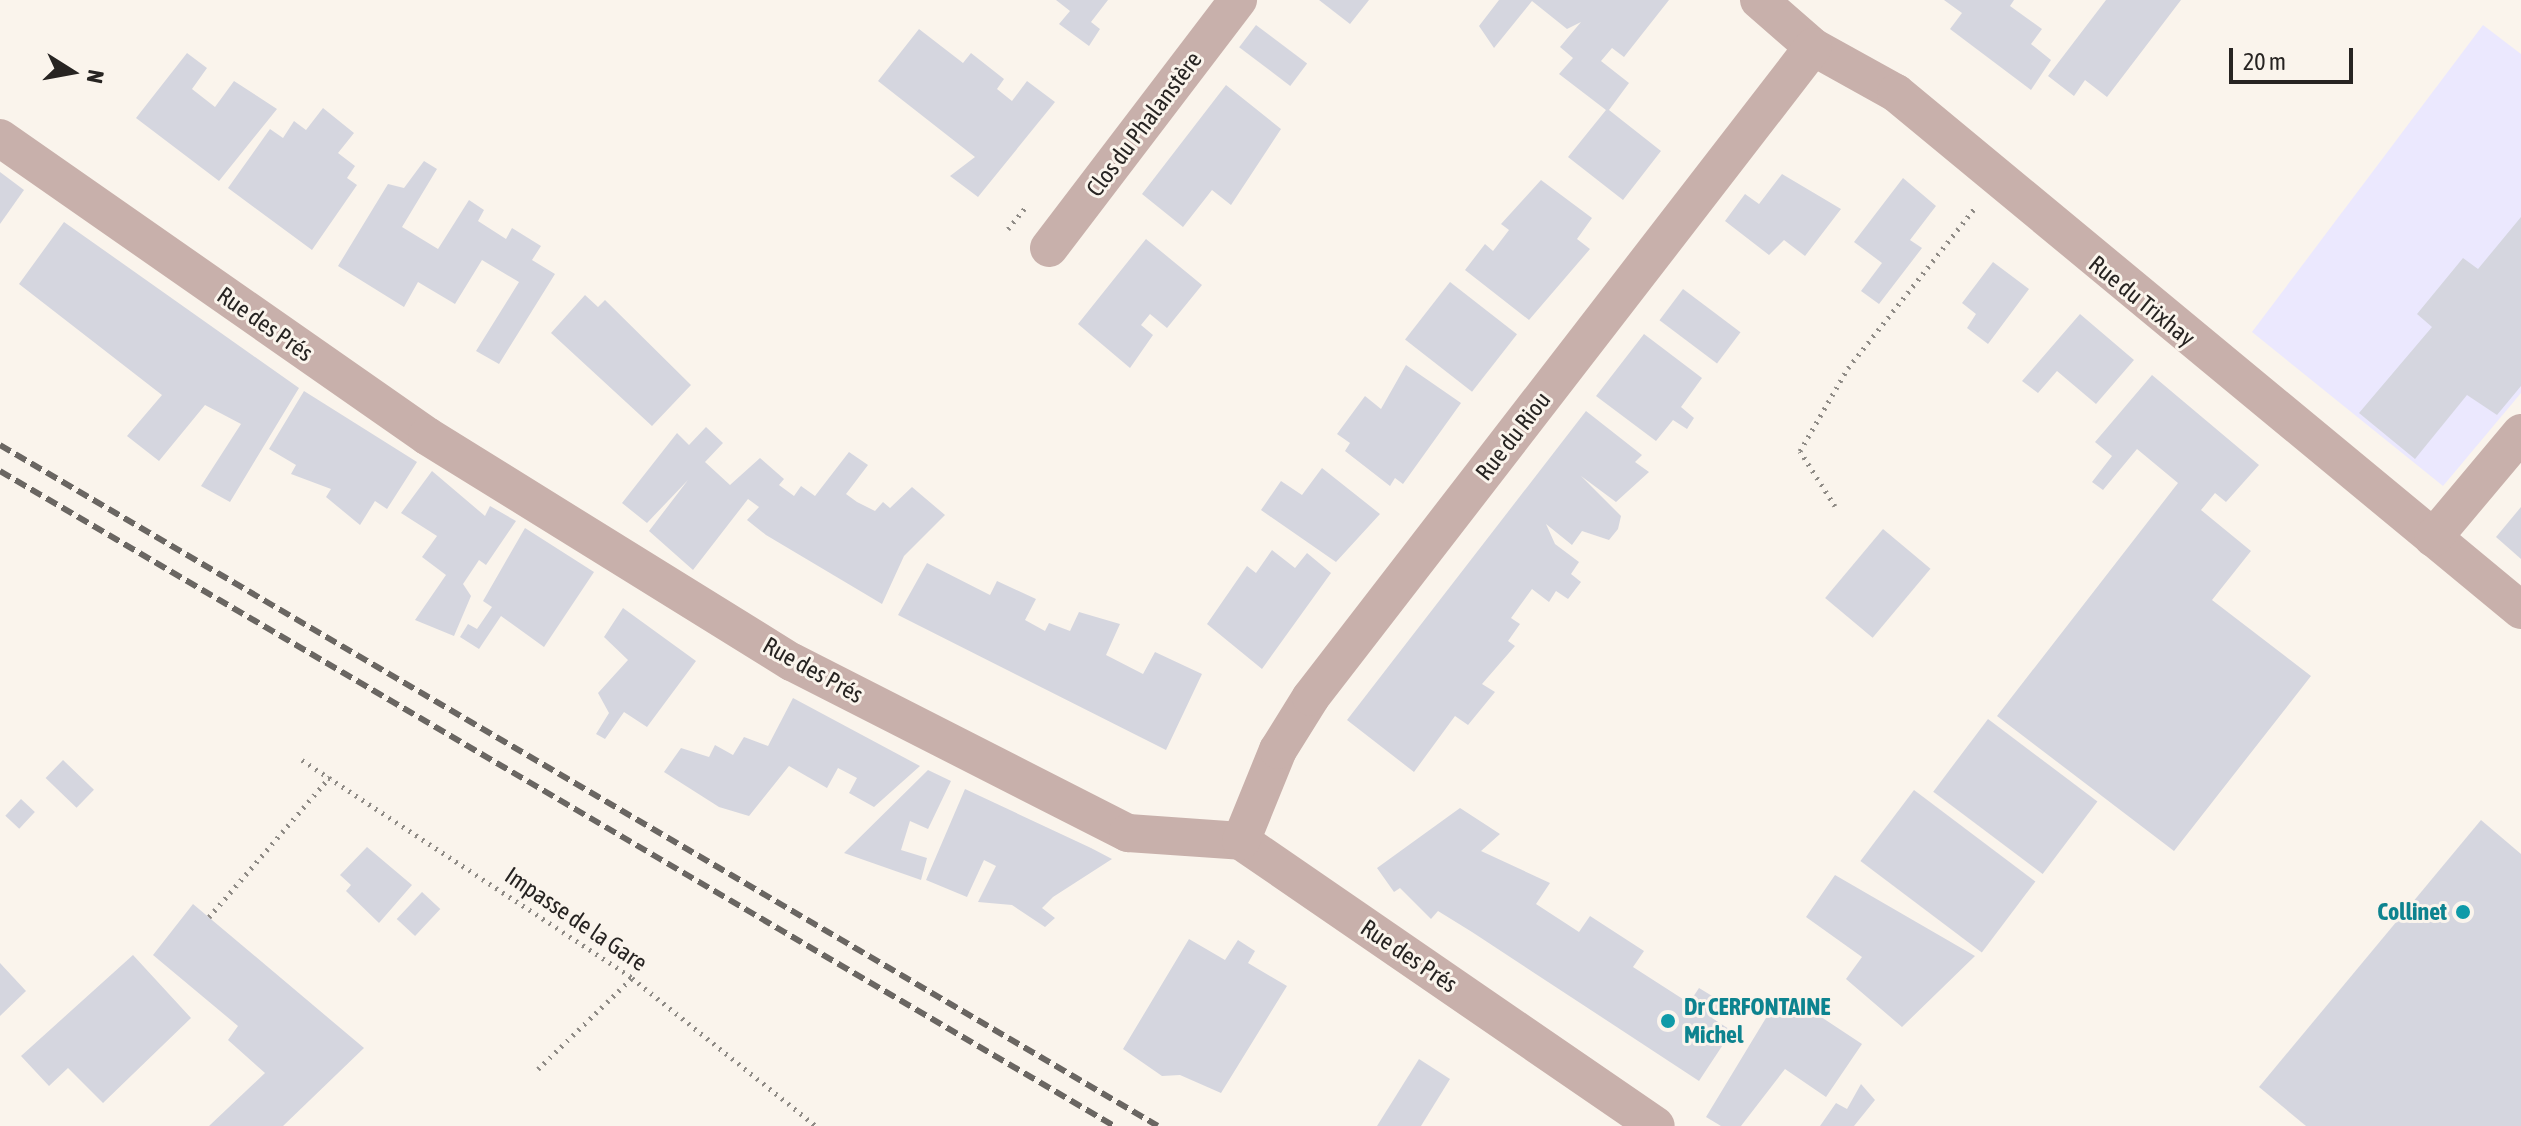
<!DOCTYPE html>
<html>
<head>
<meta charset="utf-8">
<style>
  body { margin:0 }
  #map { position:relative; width:2521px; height:1126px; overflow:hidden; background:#faf4ec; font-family:"Asap Condensed",sans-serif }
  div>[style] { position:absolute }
  .education>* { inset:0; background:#ebe8fe }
  .building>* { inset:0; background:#d5d6df; transform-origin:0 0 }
  .path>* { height:5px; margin-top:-2.5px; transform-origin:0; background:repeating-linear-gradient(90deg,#8f8b86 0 2px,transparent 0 8px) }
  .street>* { height:38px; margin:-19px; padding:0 19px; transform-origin:19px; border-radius:19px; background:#c8b0ab }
  .rail>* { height:6px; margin-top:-3px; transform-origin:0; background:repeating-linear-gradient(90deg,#6a6662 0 12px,transparent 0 18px) }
  .dots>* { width:22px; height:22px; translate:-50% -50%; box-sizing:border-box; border:4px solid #faf4ec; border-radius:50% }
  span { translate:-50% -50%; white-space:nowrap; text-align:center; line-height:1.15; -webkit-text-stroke:6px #faf4ec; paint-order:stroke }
  .street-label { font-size:24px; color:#272422 }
  .culture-label { font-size:24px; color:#0d838f; font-weight:700 }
  .right { translate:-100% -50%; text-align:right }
  .left { translate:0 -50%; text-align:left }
  .north { position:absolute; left:32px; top:32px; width:80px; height:80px; -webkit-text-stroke:6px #faf4ec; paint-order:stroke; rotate:101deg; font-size:22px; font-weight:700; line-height:32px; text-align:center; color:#272422 }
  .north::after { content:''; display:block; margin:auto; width:28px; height:36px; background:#272422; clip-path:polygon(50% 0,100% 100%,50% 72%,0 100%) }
  .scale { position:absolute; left:2229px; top:48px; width:124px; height:36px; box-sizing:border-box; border:4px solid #272422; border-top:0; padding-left:10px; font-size:24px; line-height:28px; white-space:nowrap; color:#272422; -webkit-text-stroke:6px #faf4ec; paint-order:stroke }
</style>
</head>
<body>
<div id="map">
  <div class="education">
    <i style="clip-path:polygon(2483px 25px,2521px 54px,2521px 393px,2443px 486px,2252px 332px)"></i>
  </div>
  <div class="building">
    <i style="clip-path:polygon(1056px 0,1108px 0,1091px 22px,1100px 29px,1089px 46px,1059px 24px,1070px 11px)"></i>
    <i style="clip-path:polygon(1319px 0,1369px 0,1350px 24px)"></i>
    <i style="clip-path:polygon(1499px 0,1669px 0,1624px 57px,1612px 48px,1601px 61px,1629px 83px,1609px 110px,1661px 151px,1623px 200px,1568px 157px,1606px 110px,1559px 74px,1573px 58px,1560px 47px,1581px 22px,1567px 29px,1532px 1px,1494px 48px,1479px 26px)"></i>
    <i style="clip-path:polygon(1944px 0,2014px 0,2010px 6px,2042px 29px,2031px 44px,2051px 60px,2031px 90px,1950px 29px,1962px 13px)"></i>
    <i style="clip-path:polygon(2106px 0,2181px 0,2107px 97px,2085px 80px,2074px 96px,2048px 76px)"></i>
    <i style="left:1256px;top:25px;width:64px;height:28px;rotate:37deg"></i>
    <i style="clip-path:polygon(919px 29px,963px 63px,971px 53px,1004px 79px,997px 89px,1012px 101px,1027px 81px,1055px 102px,978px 197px,950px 176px,975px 157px,878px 81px)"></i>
    <i style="clip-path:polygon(187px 53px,207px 68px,192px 89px,215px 107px,234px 81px,277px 109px,219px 181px,136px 118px)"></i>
    <i style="clip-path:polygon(1226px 85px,1281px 129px,1231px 205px,1212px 190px,1183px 227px,1142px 194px)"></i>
    <i style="clip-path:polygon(323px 108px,354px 133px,338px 153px,355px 166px,347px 178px,357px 185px,312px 250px,228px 188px,270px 129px,283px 138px,294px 121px,306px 130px)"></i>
    <i style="clip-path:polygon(424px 161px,437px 169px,402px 227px,438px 249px,469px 200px,484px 210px,478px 221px,506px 239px,512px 228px,541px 246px,532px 260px,555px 274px,499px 364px,476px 351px,519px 282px,482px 260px,455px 304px,418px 282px,404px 307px,338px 266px,388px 184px,404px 188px)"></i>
    <i style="clip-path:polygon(0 172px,24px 190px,0 224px)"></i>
    <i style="clip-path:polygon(1782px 174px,1841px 209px,1805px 256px,1784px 240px,1769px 255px,1725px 221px,1745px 194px,1759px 204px)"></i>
    <i style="clip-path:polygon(1903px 178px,1936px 206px,1910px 240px,1922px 248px,1879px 304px,1861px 291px,1882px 263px,1854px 242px)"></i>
    <i style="clip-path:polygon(1541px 180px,1592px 218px,1577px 239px,1590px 249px,1529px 320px,1465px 270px,1485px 244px,1493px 251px,1509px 230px,1501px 224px)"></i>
    <i style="clip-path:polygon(2521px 217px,2521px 386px,2497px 415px,2467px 395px,2415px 459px,2359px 413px,2432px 327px,2417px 314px,2463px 258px,2478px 269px)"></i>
    <i style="clip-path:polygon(64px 222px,299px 388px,230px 502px,201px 486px,241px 424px,205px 405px,159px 461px,127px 436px,162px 395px,19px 284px)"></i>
    <i style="clip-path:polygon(1146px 239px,1202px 285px,1167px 328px,1150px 314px,1141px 325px,1153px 335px,1130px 368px,1078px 324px)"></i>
    <i style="clip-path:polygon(1993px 262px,2029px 289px,1988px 344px,1967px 328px,1976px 314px,1962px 303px)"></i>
    <i style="left:1450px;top:282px;width:85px;height:73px;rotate:38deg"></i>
    <i style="left:1683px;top:289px;width:72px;height:39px;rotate:37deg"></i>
    <i style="clip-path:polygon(585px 295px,598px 307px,605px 300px,691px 385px,652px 426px,551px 333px)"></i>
    <i style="clip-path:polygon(2080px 314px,2134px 360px,2096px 404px,2057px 371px,2038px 393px,2022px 381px)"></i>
    <i style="clip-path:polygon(1644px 334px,1702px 378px,1681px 407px,1694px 418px,1687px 429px,1673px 420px,1656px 441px,1596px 396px)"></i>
    <i style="clip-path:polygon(1406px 365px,1461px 403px,1403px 484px,1395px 478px,1390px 486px,1345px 451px,1350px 443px,1337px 434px,1365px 396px,1381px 409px)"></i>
    <i style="clip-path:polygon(2152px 375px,2259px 465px,2226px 502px,2215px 493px,2201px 510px,2251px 551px,2212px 600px,2311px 676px,2174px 851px,1997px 716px,2178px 483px,2137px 449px,2103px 490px,2092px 482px,2112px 456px,2095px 442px)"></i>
    <i style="clip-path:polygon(304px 391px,417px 462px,387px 509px,375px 501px,360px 525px,326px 497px,331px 489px,291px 474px,296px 465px,269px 449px)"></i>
    <i style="clip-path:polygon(1586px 411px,1642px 455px,1635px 462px,1649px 472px,1616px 502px,1581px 476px,1621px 516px,1618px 529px,1609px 540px,1582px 531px,1572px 545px,1546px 524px,1555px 544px,1579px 562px,1571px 574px,1581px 582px,1568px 599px,1556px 591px,1549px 602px,1532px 589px,1511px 618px,1520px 624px,1508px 641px,1515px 646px,1482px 684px,1495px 692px,1468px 725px,1455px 716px,1414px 772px,1347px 720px)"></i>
    <i style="clip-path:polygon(706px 427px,723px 443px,705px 462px,730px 485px,760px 458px,784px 479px,779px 485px,794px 496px,801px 486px,815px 496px,849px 452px,868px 465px,846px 494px,857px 502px,875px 511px,883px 502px,890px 508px,912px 487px,945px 515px,904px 556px,882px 604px,766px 535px,747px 520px,759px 507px,748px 499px,693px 570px,649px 531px,688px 480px,647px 523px,622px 503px,677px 433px,689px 445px)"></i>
    <i style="clip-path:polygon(1322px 468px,1380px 514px,1336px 562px,1261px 510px,1281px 481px,1302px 495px)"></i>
    <i style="clip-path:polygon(432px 471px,485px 516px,490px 506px,516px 521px,486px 565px,479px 560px,463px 584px,471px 596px,454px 636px,415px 620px,446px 575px,422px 557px,437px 536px,401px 513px)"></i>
    <i style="clip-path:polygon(2521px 507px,2521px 559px,2496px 537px)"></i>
    <i style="clip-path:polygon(525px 528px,594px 572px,544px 647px,501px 616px,479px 649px,460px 637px,468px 624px,477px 629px,492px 607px,483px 601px)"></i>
    <i style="left:1883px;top:529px;width:62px;height:90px;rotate:40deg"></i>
    <i style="clip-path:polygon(1272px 550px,1295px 568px,1307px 553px,1331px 573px,1262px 669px,1207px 624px,1247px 566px,1256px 573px)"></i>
    <i style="clip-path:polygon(927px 563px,990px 595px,997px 581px,1036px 599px,1025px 620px,1045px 631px,1049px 623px,1070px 631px,1079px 612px,1120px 624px,1106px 655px,1143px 674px,1155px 652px,1202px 674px,1166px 750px,898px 615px)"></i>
    <i style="clip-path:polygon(623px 608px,696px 661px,647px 727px,624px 712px,605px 739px,596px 734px,609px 713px,598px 693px,628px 660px,604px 637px)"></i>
    <i style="clip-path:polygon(793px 698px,920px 766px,874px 807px,849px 793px,857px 778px,838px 768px,827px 788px,789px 766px,749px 816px,719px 807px,664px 772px,681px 748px,709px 757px,715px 745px,733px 755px,744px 737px,768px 746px)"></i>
    <i style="left:1988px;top:719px;width:137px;height:91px;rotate:37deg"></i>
    <i style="left:63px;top:760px;width:43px;height:25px;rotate:44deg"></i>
    <i style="clip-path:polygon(928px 770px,951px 781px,928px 829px,910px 821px,901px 850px,927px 858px,921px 880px,844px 853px)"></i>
    <i style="clip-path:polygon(965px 789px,1091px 848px,1112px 859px,1053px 897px,1042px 908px,1055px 918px,1045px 927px,1012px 905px,978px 902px,996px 866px,984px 860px,967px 897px,926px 880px)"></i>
    <i style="left:1914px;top:790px;width:152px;height:89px;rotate:37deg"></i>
    <i style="left:21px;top:799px;width:19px;height:23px;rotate:43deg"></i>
    <i style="clip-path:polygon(1460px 808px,1500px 834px,1481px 851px,1550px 883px,1536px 904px,1579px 932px,1590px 916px,1644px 951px,1633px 967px,1689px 1003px,1699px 988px,1722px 1002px,1712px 1018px,1732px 1031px,1699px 1081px,1472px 932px,1438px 911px,1431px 919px,1400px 888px,1394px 892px,1377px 868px)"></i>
    <i style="clip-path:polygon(2481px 820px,2521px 854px,2521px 1126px,2306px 1126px,2259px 1087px)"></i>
    <i style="clip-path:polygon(367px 847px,412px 885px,379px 923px,346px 891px,351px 885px,340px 875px)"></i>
    <i style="clip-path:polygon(1835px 875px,1975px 956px,1902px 1027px,1846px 979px,1862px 957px,1806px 917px)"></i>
    <i style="left:422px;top:892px;width:25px;height:37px;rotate:43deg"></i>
    <i style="clip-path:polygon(193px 904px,364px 1048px,283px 1126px,209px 1126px,265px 1073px,228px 1040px,238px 1026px,153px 955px)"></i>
    <i style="clip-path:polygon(1189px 939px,1225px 960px,1238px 940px,1255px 951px,1248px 963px,1287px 986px,1221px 1093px,1180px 1075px,1162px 1076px,1123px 1049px)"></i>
    <i style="clip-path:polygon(133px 955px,191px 1018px,103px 1103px,68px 1068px,49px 1086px,21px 1056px)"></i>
    <i style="clip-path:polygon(0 963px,26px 991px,0 1016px)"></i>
    <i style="clip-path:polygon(1775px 1003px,1796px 1016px,1803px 1005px,1862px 1044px,1826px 1097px,1785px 1069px,1741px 1126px,1721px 1126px,1706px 1117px)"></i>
    <i style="clip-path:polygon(1419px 1059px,1450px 1079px,1421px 1126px,1377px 1126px)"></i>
    <i style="clip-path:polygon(1861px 1084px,1875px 1100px,1854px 1126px,1820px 1126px,1836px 1103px,1847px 1109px)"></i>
  </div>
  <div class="path">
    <i style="left:1008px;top:229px;width:27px;rotate:-51deg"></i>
    <i style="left:1835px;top:506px;width:65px;rotate:-122.5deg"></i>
    <i style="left:1800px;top:451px;width:96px;rotate:-60deg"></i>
    <i style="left:1848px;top:368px;width:204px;rotate:-51.6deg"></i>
    <i style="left:302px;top:760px;width:396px;rotate:33.4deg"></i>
    <i style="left:632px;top:978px;width:236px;rotate:38.8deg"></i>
    <i style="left:209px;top:917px;width:185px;rotate:-49.2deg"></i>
    <i style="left:538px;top:1069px;width:131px;rotate:-44.1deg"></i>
  </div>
  <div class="street">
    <i style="left:1759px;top:0;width:72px;rotate:41deg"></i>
    <i style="left:1813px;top:47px;width:95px;rotate:29deg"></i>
    <i style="left:1896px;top:93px;width:811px;rotate:39.6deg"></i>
    <i style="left:0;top:138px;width:521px;rotate:34.91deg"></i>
    <i style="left:427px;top:436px;width:429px;rotate:31.8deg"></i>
    <i style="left:792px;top:662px;width:377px;rotate:27deg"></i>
    <i style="left:1128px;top:833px;width:113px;rotate:4deg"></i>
    <i style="left:1241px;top:841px;width:503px;rotate:34.48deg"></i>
    <i style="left:1049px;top:248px;width:312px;rotate:-52.7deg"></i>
    <i style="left:2433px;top:538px;width:137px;rotate:-50deg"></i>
    <i style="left:1241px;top:841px;width:98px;rotate:-67.9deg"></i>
    <i style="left:1278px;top:750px;width:62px;rotate:-58.1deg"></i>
    <i style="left:1311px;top:697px;width:821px;rotate:-52.32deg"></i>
  </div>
  <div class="rail">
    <i style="left:0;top:445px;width:1343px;rotate:30.46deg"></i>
    <i style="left:0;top:471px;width:1292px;rotate:30.45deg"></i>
  </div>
  <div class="dots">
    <i style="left:2463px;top:912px;background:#0f9aa8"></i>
    <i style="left:1668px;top:1021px;background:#0f9aa8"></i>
  </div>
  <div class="street-label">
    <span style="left:1144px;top:124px;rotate:-53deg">Clos du Phalanstère</span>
    <span style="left:2142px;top:301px;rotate:39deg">Rue du Trixhay</span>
    <span style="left:265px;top:324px;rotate:35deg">Rue des Prés</span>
    <span style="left:1513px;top:436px;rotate:-52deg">Rue du Riou</span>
    <span style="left:813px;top:670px;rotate:29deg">Rue des Prés</span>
    <span style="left:576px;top:919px;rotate:34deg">Impasse de la Gare</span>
    <span style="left:1409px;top:956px;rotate:34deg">Rue des Prés</span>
  </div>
  <div class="culture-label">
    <span class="right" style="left:2447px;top:912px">Collinet</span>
    <span class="left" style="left:1684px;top:1021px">Dr CERFONTAINE<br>Michel</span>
  </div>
  <div class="north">N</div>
  <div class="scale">20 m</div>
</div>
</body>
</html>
